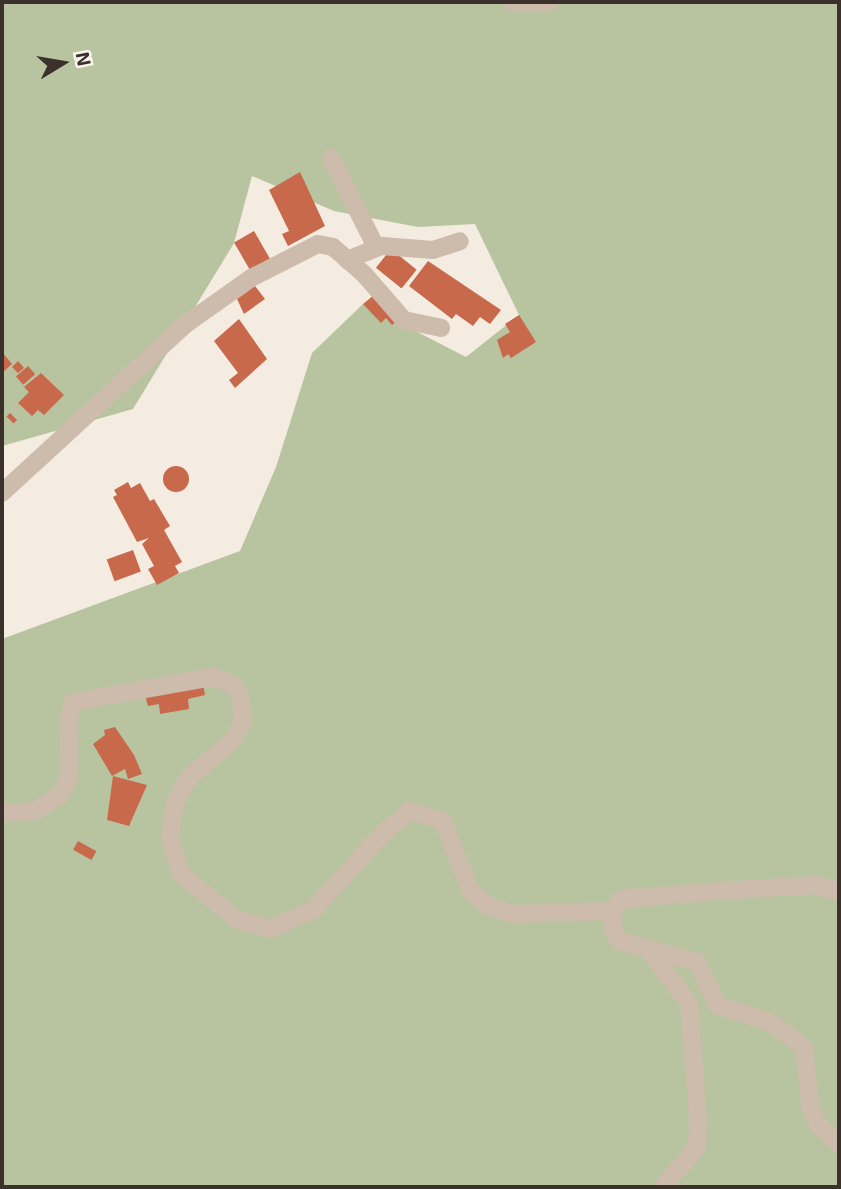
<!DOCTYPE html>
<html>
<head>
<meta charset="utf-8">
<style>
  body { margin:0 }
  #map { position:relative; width:841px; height:1189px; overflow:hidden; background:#f4ebe1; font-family:"Exo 2",sans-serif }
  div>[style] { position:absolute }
  .green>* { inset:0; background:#b8c4a0 }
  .building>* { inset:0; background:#c8694b; transform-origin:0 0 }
  .round { border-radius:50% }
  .street>* { height:18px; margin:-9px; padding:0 9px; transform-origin:9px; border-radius:9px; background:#cdbbac }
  span { translate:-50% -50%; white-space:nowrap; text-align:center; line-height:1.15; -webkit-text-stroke:7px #fbf5ee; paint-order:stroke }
  .frame { position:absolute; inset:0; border:4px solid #3b302b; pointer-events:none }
  .north { position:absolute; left:28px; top:28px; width:70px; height:70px; -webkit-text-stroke:5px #fbf5ee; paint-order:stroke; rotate:79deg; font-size:19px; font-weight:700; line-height:28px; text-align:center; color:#3b302b }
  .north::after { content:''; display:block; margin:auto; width:24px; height:32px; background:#3b302b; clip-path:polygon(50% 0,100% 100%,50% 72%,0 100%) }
</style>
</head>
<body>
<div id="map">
  <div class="green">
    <i style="clip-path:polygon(2px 2px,839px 2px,839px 1187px,2px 1187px,2px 639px,240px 551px,276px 467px,312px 353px,363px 304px,466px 357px,519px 315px,475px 224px,418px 227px,334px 211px,252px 176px,234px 243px,133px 409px,2px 446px)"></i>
  </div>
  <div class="building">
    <i style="clip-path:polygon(300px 172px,325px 226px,288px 246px,282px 234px,289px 231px,269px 190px)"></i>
    <i style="left:254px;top:231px;width:32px;height:23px;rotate:60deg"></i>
    <i style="left:391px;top:249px;width:33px;height:24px;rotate:39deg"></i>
    <i style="clip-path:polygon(428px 261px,501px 310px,490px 324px,480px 317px,473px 326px,456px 314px,452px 319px,409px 286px)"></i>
    <i style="clip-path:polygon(255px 286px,265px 299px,244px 314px,237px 299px)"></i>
    <i style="clip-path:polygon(374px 295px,398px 320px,392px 325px,386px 318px,381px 323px,363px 304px)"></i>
    <i style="clip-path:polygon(519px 315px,536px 342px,511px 358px,508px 354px,503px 358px,497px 340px,510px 332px,505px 324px)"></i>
    <i style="clip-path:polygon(239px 319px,267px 359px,235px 388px,229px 380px,238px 373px,214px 341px)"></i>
    <i style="clip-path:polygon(2px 352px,12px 364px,2px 373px)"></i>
    <i style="clip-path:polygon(18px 361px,24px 368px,18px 373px,12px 367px)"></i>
    <i style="left:28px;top:366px;width:11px;height:16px;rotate:49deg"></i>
    <i style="clip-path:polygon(41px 373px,64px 395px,44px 415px,38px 410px,32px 416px,18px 403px,29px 392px,24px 387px)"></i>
    <i style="left:10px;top:413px;width:10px;height:5px;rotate:45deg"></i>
    <i class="round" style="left:163px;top:466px;width:26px;height:26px"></i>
    <i style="clip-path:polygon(128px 482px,131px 488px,140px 483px,150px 501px,154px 499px,170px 526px,164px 530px,182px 562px,175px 566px,179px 573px,157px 585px,148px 569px,154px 566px,142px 544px,149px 538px,137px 542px,113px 497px,117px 495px,114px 490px)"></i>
    <i style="left:133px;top:550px;width:23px;height:28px;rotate:70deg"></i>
    <i style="clip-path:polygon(203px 684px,205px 695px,188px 699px,189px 709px,160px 714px,159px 704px,148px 706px,145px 695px)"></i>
    <i style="clip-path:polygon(115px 727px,134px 755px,142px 774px,128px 779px,125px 769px,112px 776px,93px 744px,105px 735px,104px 730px)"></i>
    <i style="clip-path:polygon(113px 776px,147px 785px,129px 826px,107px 820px)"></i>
    <i style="left:78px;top:841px;width:21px;height:10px;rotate:29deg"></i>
  </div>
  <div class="street">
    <i style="left:512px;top:2px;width:38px"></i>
    <i style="left:331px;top:158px;width:100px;rotate:63.2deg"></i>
    <i style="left:347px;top:260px;width:38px;rotate:-22deg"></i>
    <i style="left:382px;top:246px;width:51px;rotate:4.5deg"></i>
    <i style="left:433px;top:250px;width:28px;rotate:-18deg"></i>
    <i style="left:2px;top:493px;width:250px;rotate:-42.6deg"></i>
    <i style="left:186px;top:324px;width:80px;rotate:-35.3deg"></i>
    <i style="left:251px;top:278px;width:75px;rotate:-26.9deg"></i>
    <i style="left:318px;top:244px;width:15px;rotate:11deg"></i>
    <i style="left:333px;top:247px;width:41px;rotate:41.1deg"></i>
    <i style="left:364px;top:274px;width:61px;rotate:49deg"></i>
    <i style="left:404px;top:320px;width:38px;rotate:12deg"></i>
    <i style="left:2px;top:813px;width:33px;rotate:-3deg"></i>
    <i style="left:35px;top:811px;width:31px;rotate:-33deg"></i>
    <i style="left:61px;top:794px;width:19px;rotate:-65deg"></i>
    <i style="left:69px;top:777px;width:55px;rotate:-91deg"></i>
    <i style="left:68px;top:722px;width:21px;rotate:-76deg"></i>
    <i style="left:73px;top:702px;width:143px;rotate:-10.1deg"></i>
    <i style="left:214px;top:677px;width:23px;rotate:23deg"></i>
    <i style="left:235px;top:686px;width:13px;rotate:63deg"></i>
    <i style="left:241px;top:698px;width:24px;rotate:85deg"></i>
    <i style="left:243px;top:722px;width:22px;rotate:120deg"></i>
    <i style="left:232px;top:741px;width:57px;rotate:139.9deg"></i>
    <i style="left:188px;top:778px;width:28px;rotate:117deg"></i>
    <i style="left:175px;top:803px;width:35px;rotate:98deg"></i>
    <i style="left:170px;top:838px;width:38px;rotate:73deg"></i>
    <i style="left:181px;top:874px;width:71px;rotate:39.3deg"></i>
    <i style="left:236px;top:919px;width:35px;rotate:16deg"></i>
    <i style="left:270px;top:929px;width:47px;rotate:-23.8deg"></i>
    <i style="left:313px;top:910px;width:105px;rotate:-47.7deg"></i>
    <i style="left:384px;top:832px;width:33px;rotate:-39deg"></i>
    <i style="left:410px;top:811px;width:34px;rotate:17deg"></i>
    <i style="left:443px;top:821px;width:74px;rotate:68.6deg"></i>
    <i style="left:470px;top:890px;width:24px;rotate:42deg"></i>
    <i style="left:488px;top:906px;width:26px;rotate:18deg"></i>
    <i style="left:513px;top:914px;width:99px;rotate:-1.7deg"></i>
    <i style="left:839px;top:892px;width:24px;rotate:-163deg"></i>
    <i style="left:816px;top:885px;width:98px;rotate:176.5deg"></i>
    <i style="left:718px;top:891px;width:96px;rotate:175.2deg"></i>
    <i style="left:622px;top:899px;width:16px;rotate:130deg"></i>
    <i style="left:612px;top:911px;width:20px;rotate:87deg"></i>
    <i style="left:613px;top:931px;width:12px;rotate:55deg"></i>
    <i style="left:620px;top:941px;width:80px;rotate:15.3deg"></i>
    <i style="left:697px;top:962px;width:47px;rotate:65.1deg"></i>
    <i style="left:717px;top:1005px;width:56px;rotate:17.8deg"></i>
    <i style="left:770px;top:1022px;width:42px;rotate:36.3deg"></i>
    <i style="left:804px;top:1047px;width:61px;rotate:83.5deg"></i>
    <i style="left:811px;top:1108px;width:16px;rotate:68deg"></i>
    <i style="left:817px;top:1123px;width:30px;rotate:44deg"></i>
    <i style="left:649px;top:951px;width:66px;rotate:52.4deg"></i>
    <i style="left:689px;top:1003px;width:115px;rotate:85.5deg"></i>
    <i style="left:698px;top:1118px;width:29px;rotate:92deg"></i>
    <i style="left:697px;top:1147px;width:52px;rotate:130.4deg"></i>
  </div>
  <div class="frame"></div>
  <div class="north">N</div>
</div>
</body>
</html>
